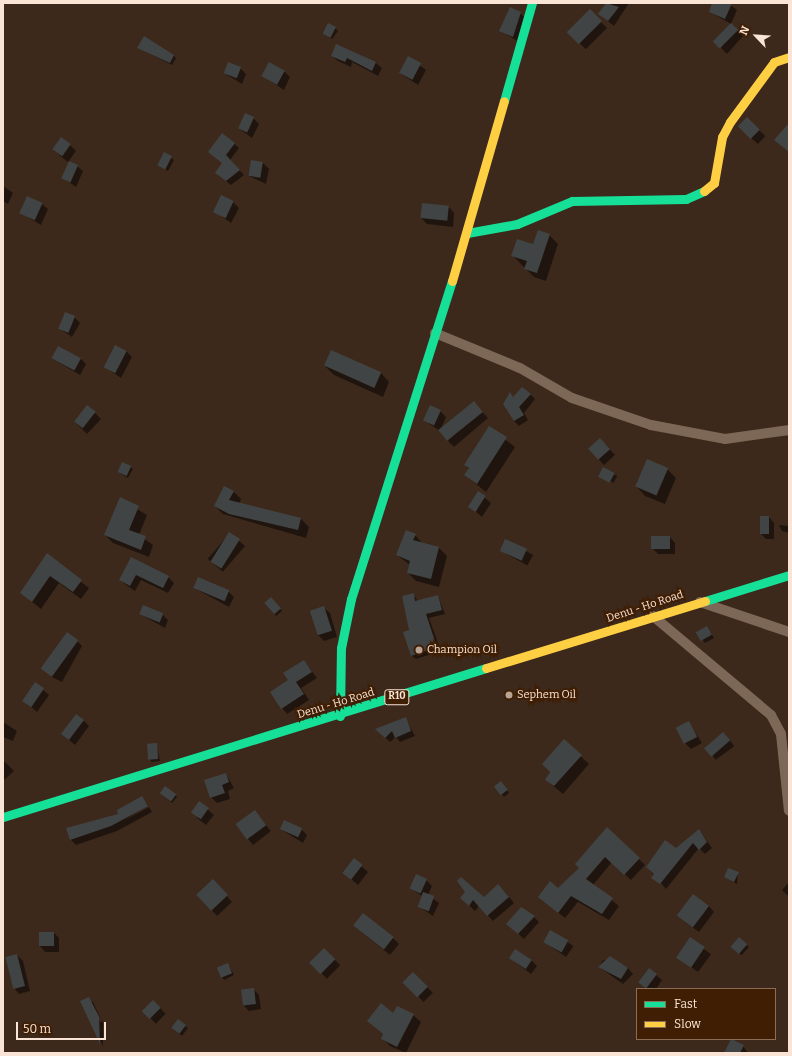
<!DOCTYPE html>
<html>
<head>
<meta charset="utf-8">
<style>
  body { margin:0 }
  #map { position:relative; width:792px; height:1056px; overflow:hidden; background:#3c291b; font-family:Bitter,serif }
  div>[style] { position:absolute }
  .shadow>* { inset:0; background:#0007; transform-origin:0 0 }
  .building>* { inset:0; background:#414445; transform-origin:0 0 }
  .street>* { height:10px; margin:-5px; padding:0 5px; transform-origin:5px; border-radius:5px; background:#7d6756 }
  .fast>* { height:9px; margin:-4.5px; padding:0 4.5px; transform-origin:4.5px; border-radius:4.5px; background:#16e098 }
  .slow>* { height:9px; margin:-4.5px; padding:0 4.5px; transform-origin:4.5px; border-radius:4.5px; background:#ffcf43 }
  .dots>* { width:11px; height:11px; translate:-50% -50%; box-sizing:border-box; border:2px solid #3f1e03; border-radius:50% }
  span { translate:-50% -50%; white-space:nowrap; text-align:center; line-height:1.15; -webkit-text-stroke:4px #3f1e03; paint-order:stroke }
  .shield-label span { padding:1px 3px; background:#3f1e03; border:1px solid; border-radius:3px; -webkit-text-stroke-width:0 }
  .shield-label { font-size:10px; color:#fae4d5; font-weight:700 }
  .street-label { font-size:11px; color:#fae4d5 }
  .poi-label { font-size:11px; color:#fae4d5 }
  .left { translate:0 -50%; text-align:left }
  .frame { position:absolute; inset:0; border:4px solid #fae4d5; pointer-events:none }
  .legend { position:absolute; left:636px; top:988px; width:140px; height:52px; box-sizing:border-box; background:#3f1e03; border:1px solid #8a6d57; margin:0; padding:5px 7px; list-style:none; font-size:12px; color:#fae4d5 }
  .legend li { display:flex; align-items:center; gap:8px; height:20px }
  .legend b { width:20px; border:1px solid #8a6d57 }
  .north { position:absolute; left:736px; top:16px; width:40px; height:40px; -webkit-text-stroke:3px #3f1e03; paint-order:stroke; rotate:295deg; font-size:11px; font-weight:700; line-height:16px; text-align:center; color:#fae4d5 }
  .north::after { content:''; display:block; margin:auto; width:14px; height:18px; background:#fae4d5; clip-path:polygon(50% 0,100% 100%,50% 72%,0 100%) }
  .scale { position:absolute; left:16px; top:1022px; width:90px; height:18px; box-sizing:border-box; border:2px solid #fae4d5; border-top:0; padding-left:5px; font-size:12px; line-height:14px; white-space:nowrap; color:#fae4d5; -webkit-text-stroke:3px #3f1e03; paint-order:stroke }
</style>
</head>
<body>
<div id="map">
  <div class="shadow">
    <i style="clip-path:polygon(606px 3px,629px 3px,614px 26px,599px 14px)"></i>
    <i style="clip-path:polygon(713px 3px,728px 3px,737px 10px,731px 24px,710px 12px)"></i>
    <i style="left:590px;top:11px;width:24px;height:30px;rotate:45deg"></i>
    <i style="clip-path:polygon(520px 13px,526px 19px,519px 42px,501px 31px)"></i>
    <i style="clip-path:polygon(731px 25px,743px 36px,727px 54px,721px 48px)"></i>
    <i style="clip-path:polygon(335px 28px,338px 31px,332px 39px,323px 33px)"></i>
    <i style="clip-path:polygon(338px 46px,376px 63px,382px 68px,378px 76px,352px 62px,351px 67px,338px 61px,332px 56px)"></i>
    <i style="clip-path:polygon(138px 48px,174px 56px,176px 58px,172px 65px)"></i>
    <i style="clip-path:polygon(408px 57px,426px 70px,418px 85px,400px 73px)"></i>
    <i style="clip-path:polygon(240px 68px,246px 74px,242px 84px,224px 73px)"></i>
    <i style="clip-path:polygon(285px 72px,290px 77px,284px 90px,263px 76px)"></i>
    <i style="clip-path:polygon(253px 118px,259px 124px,252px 138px,238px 128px)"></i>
    <i style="left:747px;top:119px;width:25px;height:11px;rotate:43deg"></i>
    <i style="clip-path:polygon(223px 134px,239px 148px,230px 160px,244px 175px,231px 185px,216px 173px,223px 164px)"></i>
    <i style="clip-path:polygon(70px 145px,76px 151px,68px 162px,59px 155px)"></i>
    <i style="clip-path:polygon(164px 153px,174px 160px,168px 171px,158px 164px)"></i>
    <i style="clip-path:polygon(252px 162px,263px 163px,269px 169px,266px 184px,249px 176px)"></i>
    <i style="clip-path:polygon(77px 166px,83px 171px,76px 187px,62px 177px)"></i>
    <i style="clip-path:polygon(3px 186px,13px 193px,8px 204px,3px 201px)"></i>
    <i style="clip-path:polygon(233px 202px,239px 208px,231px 223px,214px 211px)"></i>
    <i style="clip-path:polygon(42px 204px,48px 209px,41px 225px,21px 213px)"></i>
    <i style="clip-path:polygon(449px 207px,454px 213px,453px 227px,427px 224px,421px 218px)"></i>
    <i style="clip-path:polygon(549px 235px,558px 244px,546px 281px,534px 277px,513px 256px)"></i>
    <i style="clip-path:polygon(74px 317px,80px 323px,72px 337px,59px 328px)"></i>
    <i style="clip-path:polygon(126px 351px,132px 357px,121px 378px,105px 367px)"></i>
    <i style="clip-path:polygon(80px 358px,86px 364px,80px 375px,53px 359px)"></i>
    <i style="clip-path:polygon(325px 366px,381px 373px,389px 382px,383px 397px,334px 375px)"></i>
    <i style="clip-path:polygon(510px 394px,514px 398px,530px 394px,535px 399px,524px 413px,528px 420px,519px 426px,514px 421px)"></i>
    <i style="clip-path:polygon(474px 403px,488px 418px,454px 447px,448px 441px)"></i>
    <i style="clip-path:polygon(440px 411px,446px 417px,440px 431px,424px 420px)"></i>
    <i style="clip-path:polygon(95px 413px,101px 419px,87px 434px,74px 421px)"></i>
    <i style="clip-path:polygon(489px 427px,515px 447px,486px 492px,465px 475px,469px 469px,465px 465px)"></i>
    <i style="clip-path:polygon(606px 445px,615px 455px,604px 465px,589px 449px)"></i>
    <i style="clip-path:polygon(130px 467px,133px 469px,128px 478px,118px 472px)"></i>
    <i style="left:604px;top:469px;width:15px;height:8px;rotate:28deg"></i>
    <i style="clip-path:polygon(667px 469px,676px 478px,665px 504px,645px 496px,637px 487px)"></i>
    <i style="clip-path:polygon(233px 491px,241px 499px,239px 504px,301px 519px,309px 527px,306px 538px,223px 514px,215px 506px)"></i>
    <i style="clip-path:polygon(478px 492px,491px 503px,482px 517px,469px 506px)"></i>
    <i style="clip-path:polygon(120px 499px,147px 515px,139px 535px,153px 545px,149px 557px,113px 543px,105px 535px)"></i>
    <i style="clip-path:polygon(769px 517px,774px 523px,774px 539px,766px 539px,760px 533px)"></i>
    <i style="clip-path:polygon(779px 525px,789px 526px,789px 533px,782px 531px)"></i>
    <i style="left:230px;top:533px;width:20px;height:34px;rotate:41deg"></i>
    <i style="clip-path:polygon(415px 535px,423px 544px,439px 548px,447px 556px,439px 587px,416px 581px,408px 573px,410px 565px,397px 555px)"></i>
    <i style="clip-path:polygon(670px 537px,675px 543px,675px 554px,658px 554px,652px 548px)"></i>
    <i style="left:506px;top:540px;width:31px;height:12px;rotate:29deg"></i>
    <i style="clip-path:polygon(47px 555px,89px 588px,81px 599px,59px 583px,41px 609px,21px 593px)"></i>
    <i style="clip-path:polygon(131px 558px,168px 577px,174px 583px,168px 593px,141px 580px,135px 591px,126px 585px,120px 580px)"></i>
    <i style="clip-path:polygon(194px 588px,228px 591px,234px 597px,229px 607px)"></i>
    <i style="clip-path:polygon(413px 594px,418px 601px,438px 596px,445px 614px,429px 618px,441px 651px,416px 659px,412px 656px,410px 630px)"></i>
    <i style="clip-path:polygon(274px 601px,282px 611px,276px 616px,265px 603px)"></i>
    <i style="clip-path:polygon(324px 608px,330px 613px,337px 637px,324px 641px,318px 635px)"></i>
    <i style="clip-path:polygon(140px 614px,162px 614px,168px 620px,165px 628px)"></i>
    <i style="clip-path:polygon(707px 627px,714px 638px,705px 643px,697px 632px)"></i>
    <i style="clip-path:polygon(77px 641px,82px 646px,62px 682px,52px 677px,47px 672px)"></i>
    <i style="clip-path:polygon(304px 661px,317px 678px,301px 688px,309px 700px,287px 714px,282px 708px,289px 681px)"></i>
    <i style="clip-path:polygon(35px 683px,49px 695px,37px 712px,23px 700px)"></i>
    <i style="clip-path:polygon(405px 718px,415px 736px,400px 742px,396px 737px,390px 742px,377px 730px)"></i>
    <i style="clip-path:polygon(83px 720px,89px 726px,75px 745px,62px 734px)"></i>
    <i style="clip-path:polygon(3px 722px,17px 731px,13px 741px,3px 737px)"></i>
    <i style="clip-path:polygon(688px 722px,702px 743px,691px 749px,685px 743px)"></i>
    <i style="left:729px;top:739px;width:9px;height:23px;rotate:54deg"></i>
    <i style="clip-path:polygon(564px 741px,589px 764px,563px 794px,546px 780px)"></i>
    <i style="clip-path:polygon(156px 744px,160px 761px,151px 762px,148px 745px)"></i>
    <i style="clip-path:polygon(3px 760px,14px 771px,3px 781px)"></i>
    <i style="clip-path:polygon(226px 774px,234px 788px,228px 791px,230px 799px,217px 803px,211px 797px)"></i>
    <i style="clip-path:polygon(504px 785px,509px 793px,504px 797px,496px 787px)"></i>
    <i style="clip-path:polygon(163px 795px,175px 795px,177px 797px,172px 803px)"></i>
    <i style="clip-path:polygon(142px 798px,148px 805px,123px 821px,149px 807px,152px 812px,117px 831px,76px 845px,71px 840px,67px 829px,120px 814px)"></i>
    <i style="clip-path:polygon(199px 802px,214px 815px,206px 825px,197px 818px)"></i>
    <i style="clip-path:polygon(255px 812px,271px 831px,253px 845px,248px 839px)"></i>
    <i style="clip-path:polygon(607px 828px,645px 865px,631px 880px,612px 862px,593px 885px,619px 906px,609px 920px,578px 902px,565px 918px,546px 903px,580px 868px)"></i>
    <i style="clip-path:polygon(280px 829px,301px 829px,307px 835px,303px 843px)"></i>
    <i style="clip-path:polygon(699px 830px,712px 848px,705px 854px,699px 848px,666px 889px,647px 867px,676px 849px)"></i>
    <i style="clip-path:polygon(354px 860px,368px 872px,358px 885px,350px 878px)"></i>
    <i style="clip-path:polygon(738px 873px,737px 884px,725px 877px)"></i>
    <i style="clip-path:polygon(426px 880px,432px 886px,428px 895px,439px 903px,433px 916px,418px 906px,422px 896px,410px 888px)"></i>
    <i style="clip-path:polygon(789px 882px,789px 897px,782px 890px)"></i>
    <i style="clip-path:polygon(218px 886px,232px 902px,217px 916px,197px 894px)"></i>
    <i style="clip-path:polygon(504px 891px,514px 903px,493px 921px,479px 906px,475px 911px,461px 898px,484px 898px)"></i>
    <i style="clip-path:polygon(709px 906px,714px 912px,699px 932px,684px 921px)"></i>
    <i style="clip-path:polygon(534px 917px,539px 922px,524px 939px,513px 929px)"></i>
    <i style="clip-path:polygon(354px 926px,393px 938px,399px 944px,390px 955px)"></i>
    <i style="left:551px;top:931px;width:27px;height:13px;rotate:34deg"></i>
    <i style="clip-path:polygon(40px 933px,54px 933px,59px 938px,59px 952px,45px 952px,40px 946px)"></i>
    <i style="left:690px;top:939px;width:26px;height:22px;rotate:36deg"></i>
    <i style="left:740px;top:939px;width:12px;height:11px;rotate:42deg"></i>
    <i style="left:324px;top:949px;width:23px;height:19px;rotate:45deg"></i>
    <i style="clip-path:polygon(17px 955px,23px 961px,30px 991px,19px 994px,14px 988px)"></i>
    <i style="clip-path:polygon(510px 958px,531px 960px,537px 966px,531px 974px)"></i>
    <i style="clip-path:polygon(603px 960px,628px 968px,633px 974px,623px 984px,599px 967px)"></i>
    <i style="clip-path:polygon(228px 964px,234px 975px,224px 980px,222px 977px)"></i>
    <i style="left:413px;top:973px;width:28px;height:13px;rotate:45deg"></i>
    <i style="clip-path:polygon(656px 975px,662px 980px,656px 989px,646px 989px,640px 983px)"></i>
    <i style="clip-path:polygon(253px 989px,259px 995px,261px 1009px,249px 1011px,243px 1005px)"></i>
    <i style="clip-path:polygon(evenodd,89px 998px,103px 1023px,103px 1046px,81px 1001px,89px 998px,90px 1002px,93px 1002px,102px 1021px,100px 1022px,90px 1002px)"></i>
    <i style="left:153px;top:1001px;width:18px;height:14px;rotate:45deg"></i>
    <i style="clip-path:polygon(394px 1015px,413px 1015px,421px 1022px,406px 1053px,390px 1046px,382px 1038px,384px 1035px,368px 1021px)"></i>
    <i style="clip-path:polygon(185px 1026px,188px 1028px,182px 1036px,175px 1030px)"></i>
    <i style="clip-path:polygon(743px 1046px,748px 1053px,727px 1053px)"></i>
  </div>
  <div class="building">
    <i style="clip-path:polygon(606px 3px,619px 7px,608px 21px,598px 14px)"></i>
    <i style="clip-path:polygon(712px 3px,732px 3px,725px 19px,709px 12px)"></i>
    <i style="clip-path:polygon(510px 7px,521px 12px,513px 37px,499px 31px)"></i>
    <i style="left:590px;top:9px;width:17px;height:33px;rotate:45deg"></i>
    <i style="left:328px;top:23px;width:9px;height:12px;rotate:27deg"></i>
    <i style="left:731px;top:23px;width:10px;height:26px;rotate:45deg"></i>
    <i style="clip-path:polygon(144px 36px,174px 55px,170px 63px,137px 48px)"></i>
    <i style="clip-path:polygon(336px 44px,376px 62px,372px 71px,347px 58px,345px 62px,331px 56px)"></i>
    <i style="left:408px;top:56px;width:15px;height:19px;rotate:28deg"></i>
    <i style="left:228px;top:62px;width:14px;height:12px;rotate:21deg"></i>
    <i style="left:269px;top:62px;width:18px;height:16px;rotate:29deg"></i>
    <i style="left:245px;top:113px;width:10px;height:17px;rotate:24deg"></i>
    <i style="left:747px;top:117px;width:18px;height:13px;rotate:45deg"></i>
    <i style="clip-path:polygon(789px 123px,789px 152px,774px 140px)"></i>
    <i style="clip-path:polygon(222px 133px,235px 143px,226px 155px,240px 170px,226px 181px,215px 173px,222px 163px,208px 152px)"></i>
    <i style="left:61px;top:137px;width:12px;height:15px;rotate:35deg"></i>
    <i style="left:164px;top:152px;width:9px;height:15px;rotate:27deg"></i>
    <i style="left:251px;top:160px;width:12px;height:16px;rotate:9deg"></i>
    <i style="left:69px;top:161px;width:10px;height:19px;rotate:24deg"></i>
    <i style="left:221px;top:195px;width:14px;height:19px;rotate:25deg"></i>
    <i style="left:27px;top:196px;width:17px;height:19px;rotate:24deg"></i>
    <i style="left:422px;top:203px;width:27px;height:15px;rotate:6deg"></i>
    <i style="clip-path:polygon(538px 230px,550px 234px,537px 273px,524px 269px,527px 261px,511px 256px,517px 239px,533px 244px)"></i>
    <i style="left:65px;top:312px;width:11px;height:18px;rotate:22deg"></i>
    <i style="left:115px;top:345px;width:13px;height:25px;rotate:27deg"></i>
    <i style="left:58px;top:346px;width:26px;height:14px;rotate:28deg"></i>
    <i style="left:331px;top:350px;width:55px;height:17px;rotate:24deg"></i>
    <i style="clip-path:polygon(522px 387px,531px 394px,519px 407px,524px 415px,514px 421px,503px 404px,510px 392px,513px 397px)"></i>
    <i style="left:474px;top:401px;width:14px;height:46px;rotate:51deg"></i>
    <i style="left:87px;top:405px;width:11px;height:21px;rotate:38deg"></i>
    <i style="left:430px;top:405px;width:12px;height:17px;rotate:24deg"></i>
    <i style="clip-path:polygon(489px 426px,507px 437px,477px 484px,464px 475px,469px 468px,464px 465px)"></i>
    <i style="left:600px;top:438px;width:15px;height:16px;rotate:48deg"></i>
    <i style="left:647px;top:459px;width:23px;height:30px;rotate:23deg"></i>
    <i style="left:122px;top:462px;width:10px;height:11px;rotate:24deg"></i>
    <i style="left:603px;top:467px;width:13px;height:11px;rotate:27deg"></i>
    <i style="clip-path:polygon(224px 486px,234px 491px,229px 500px,301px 518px,298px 530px,229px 514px,214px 506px)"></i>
    <i style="left:478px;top:491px;width:9px;height:19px;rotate:32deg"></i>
    <i style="clip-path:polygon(120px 497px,139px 506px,129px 530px,146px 536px,141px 550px,104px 535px)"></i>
    <i style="left:760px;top:516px;width:9px;height:18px"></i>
    <i style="clip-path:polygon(406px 530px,416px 534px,413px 540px,439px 547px,431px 579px,407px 573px,410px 561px,396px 555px)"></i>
    <i style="left:229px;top:532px;width:13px;height:35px;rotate:32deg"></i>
    <i style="left:670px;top:536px;width:13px;height:19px;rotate:90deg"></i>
    <i style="left:505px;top:539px;width:24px;height:13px;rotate:24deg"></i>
    <i style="clip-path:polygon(47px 553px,82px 580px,73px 592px,50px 576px,32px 602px,20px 593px)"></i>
    <i style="clip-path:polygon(131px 557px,169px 576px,163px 588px,136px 575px,130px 586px,119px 580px)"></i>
    <i style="left:198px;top:577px;width:34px;height:12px;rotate:23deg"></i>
    <i style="clip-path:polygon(414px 593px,415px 601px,438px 595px,442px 610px,426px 614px,437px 647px,411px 656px,403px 632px,409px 630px,402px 596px)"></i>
    <i style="left:271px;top:597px;width:15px;height:9px;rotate:48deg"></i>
    <i style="left:143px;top:605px;width:22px;height:10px;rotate:22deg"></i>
    <i style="left:324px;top:606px;width:26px;height:15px;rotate:72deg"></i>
    <i style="left:707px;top:626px;width:10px;height:13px;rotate:61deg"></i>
    <i style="left:67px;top:632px;width:14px;height:45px;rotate:36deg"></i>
    <i style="clip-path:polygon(304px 660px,312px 672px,296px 682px,304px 694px,281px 709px,270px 692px,288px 680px,283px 673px)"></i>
    <i style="left:35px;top:682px;width:11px;height:23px;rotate:34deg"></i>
    <i style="left:76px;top:714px;width:10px;height:25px;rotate:37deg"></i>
    <i style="clip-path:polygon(406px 717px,411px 731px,395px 738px,392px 731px,385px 738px,375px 729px)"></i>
    <i style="left:689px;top:721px;width:18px;height:15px;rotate:63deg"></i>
    <i style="left:723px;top:732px;width:11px;height:25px;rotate:49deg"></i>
    <i style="clip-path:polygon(564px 739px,582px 755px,554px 786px,545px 780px,550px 772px,542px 764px)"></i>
    <i style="left:157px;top:743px;width:16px;height:10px;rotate:86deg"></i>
    <i style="clip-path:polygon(226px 773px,229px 782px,222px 785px,225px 793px,210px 798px,204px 780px)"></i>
    <i style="left:501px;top:781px;width:11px;height:9px;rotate:52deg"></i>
    <i style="left:165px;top:786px;width:14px;height:9px;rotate:36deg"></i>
    <i style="clip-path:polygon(142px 796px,148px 806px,111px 826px,70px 840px,66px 828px,118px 814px,117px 810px)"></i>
    <i style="left:199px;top:801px;width:12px;height:14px;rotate:35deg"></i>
    <i style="left:255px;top:810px;width:19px;height:24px;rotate:54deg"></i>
    <i style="left:284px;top:820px;width:20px;height:10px;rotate:24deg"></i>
    <i style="clip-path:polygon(607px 827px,640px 858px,624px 875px,605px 857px,586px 879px,613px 898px,602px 914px,571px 896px,558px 913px,538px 897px,550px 881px,558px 888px,579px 868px,575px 864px)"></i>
    <i style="clip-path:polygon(699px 829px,707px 842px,699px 850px,693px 843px,660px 884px,651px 878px,654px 874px,646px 867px,665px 840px,676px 848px)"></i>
    <i style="left:354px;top:858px;width:11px;height:19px;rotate:38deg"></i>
    <i style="clip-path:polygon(728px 868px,739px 872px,734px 882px,724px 877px)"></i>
    <i style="left:416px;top:874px;width:12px;height:16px;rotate:24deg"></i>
    <i style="clip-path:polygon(461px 877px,484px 897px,498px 884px,509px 897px,487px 916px,473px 900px,469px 906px,460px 898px,465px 892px,457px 881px)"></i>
    <i style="left:213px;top:879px;width:22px;height:23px;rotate:47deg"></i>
    <i style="left:423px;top:892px;width:12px;height:16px;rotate:20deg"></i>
    <i style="left:693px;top:894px;width:20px;height:27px;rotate:37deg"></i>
    <i style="clip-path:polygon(521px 907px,535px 916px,518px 934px,506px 924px)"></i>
    <i style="left:363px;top:913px;width:39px;height:16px;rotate:38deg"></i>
    <i style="left:550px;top:930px;width:21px;height:14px;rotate:29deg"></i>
    <i style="left:39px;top:932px;width:15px;height:14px"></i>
    <i style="left:690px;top:937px;width:18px;height:25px;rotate:34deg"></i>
    <i style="left:739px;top:937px;width:11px;height:13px;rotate:41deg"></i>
    <i style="left:324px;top:948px;width:16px;height:21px;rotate:45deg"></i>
    <i style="left:515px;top:949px;width:20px;height:11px;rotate:33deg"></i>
    <i style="left:17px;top:954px;width:33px;height:12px;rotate:76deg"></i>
    <i style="clip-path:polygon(610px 956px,628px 968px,621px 979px,598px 967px)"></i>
    <i style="left:228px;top:963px;width:11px;height:12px;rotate:68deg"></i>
    <i style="left:649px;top:968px;width:10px;height:18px;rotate:37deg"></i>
    <i style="left:413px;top:972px;width:21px;height:15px;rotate:45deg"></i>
    <i style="left:254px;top:988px;width:16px;height:13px;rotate:83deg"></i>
    <i style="clip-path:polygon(89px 997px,99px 1017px,100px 1044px,80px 1001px)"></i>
    <i style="left:153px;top:1000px;width:11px;height:16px;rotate:45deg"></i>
    <i style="clip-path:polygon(381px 1003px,393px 1013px,397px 1006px,414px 1014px,397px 1047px,381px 1039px,383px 1034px,367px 1021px)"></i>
    <i style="left:178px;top:1019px;width:10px;height:11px;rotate:37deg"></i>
    <i style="clip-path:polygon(731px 1039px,744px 1045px,740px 1053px,724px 1053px)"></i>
  </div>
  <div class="street">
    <i style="left:435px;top:333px;width:92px;rotate:22.4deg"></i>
    <i style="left:520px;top:368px;width:60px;rotate:30deg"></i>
    <i style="left:572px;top:398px;width:83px;rotate:18.9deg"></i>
    <i style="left:651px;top:425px;width:75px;rotate:10.7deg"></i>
    <i style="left:725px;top:439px;width:65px;rotate:-8deg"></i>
    <i style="left:700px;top:602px;width:94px;rotate:18.6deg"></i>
    <i style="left:653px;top:616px;width:154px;rotate:40deg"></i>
    <i style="left:771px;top:715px;width:21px;rotate:62deg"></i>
    <i style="left:781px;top:734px;width:77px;rotate:84.1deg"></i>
  </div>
  <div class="fast">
    <i style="left:504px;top:101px;width:102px;rotate:-74.1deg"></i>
    <i style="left:467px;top:233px;width:51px;rotate:-10.2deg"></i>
    <i style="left:517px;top:224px;width:60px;rotate:-22.7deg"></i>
    <i style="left:572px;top:201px;width:114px;rotate:-1deg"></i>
    <i style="left:686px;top:199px;width:20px;rotate:-24deg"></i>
    <i style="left:705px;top:601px;width:88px;rotate:-17.2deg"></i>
    <i style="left:340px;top:716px;width:68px;rotate:-89.2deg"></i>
    <i style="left:341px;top:648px;width:50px;rotate:-78.5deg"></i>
    <i style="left:351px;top:599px;width:334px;rotate:-72.4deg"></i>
    <i style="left:3px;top:817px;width:505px;rotate:-17.14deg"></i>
  </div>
  <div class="slow">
    <i style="left:704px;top:191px;width:13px;rotate:-39deg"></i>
    <i style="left:714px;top:183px;width:47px;rotate:-80.1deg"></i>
    <i style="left:722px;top:137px;width:17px;rotate:-62deg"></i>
    <i style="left:730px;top:122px;width:74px;rotate:-53.7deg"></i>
    <i style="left:774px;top:62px;width:16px;rotate:-18deg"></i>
    <i style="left:452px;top:281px;width:187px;rotate:-73.9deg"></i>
    <i style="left:486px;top:668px;width:229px;rotate:-17deg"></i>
  </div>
  <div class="dots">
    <i style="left:419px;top:650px;background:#b8a394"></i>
    <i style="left:509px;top:695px;background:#b8a394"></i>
  </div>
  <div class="shield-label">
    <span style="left:397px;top:697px">R10</span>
  </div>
  <div class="street-label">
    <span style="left:645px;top:607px;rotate:-18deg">Denu - Ho Road</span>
    <span style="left:336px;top:704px;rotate:-17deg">Denu - Ho Road</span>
  </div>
  <div class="poi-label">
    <span class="left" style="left:427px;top:650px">Champion Oil</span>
    <span class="left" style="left:517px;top:695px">Sephem Oil</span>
  </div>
  <div class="frame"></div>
  <ul class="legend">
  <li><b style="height:5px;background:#16e098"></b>Fast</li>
  <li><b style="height:5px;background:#ffcf43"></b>Slow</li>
  </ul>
  <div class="north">N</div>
  <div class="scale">50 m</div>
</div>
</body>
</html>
